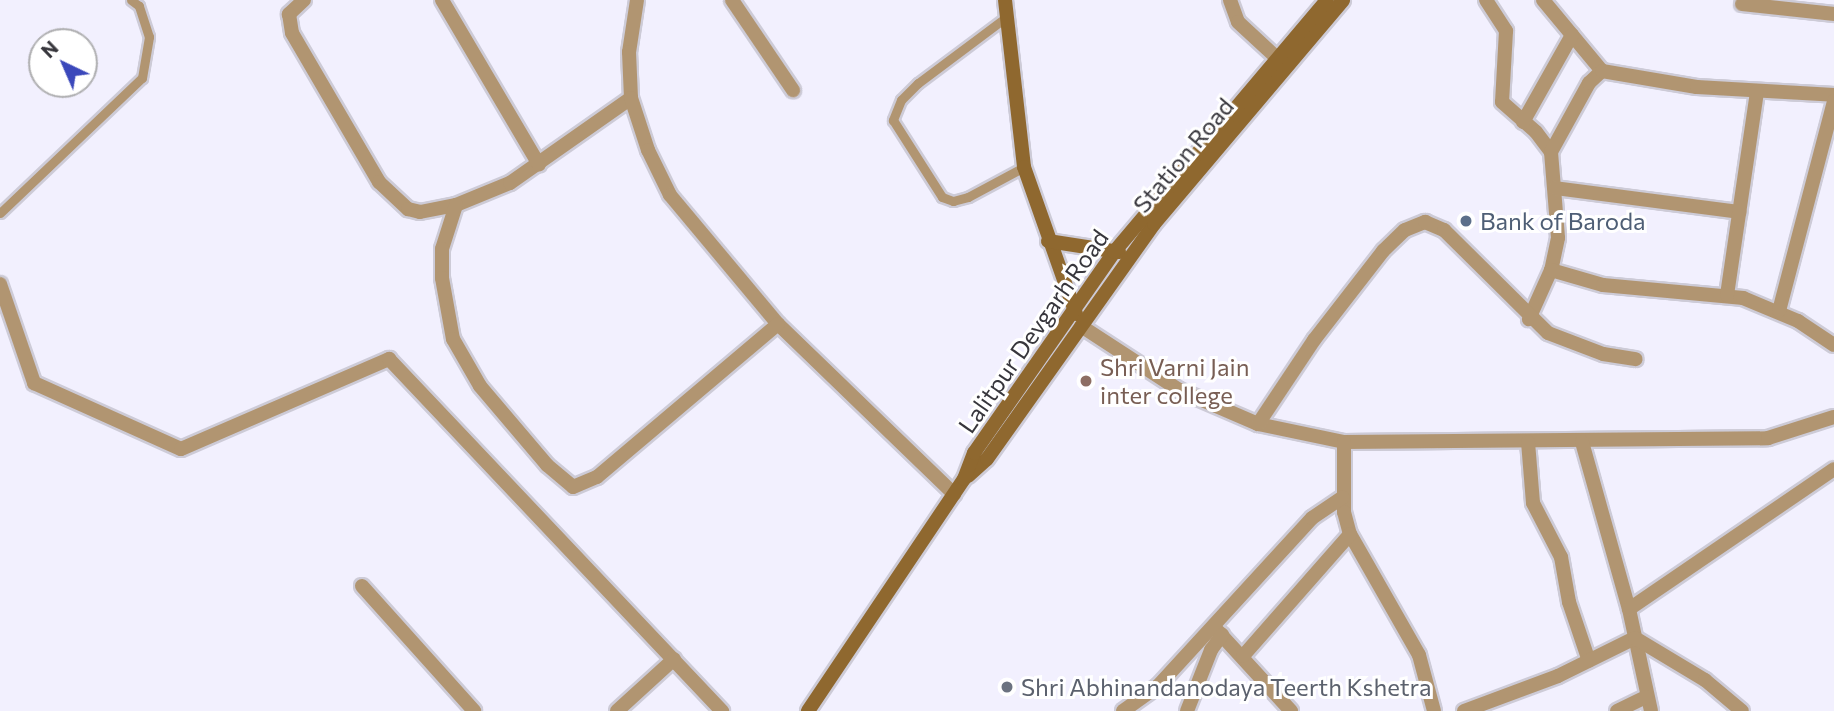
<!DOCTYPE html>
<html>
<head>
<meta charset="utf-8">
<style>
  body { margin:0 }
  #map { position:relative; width:1834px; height:711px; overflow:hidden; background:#f2f0fe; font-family:Commissioner,sans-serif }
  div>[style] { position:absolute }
  .roads { filter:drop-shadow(2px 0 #cdcbd7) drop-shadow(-2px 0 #cdcbd7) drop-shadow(0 2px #cdcbd7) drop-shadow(0 -2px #cdcbd7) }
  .lane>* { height:9px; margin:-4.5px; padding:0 4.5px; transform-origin:4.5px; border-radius:4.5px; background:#b19571 }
  .street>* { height:14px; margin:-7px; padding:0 7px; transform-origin:7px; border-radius:7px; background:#b19571 }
  .secondary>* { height:14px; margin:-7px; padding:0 7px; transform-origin:7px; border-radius:7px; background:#8f682f }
  .dots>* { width:19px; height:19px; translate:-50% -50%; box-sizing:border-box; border:4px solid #fff; border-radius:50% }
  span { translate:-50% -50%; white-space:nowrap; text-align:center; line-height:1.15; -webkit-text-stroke:6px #fff; paint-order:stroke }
  .street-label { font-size:24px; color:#37363c }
  .service-label { font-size:24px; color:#4e5e75 }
  .left { translate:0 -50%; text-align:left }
  .education-label { font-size:24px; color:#785e54 }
  .worship-label { font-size:24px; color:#5b616d }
  .north { position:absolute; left:28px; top:28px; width:70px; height:70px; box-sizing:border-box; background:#fff; border:2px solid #afafb1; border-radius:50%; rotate:316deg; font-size:19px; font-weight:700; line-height:28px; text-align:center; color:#37363c }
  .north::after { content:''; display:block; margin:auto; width:24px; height:32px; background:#3b48bb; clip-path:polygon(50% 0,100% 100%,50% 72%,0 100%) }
</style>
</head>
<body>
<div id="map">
  <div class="roads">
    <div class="lane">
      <i style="left:1005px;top:18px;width:109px;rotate:143.2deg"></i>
      <i style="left:918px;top:83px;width:24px;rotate:135deg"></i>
      <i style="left:901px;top:100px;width:22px;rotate:112deg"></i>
      <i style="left:893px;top:120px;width:91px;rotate:57.5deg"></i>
      <i style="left:942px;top:197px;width:12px;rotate:20deg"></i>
      <i style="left:953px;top:201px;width:16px;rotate:-15deg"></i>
      <i style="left:968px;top:197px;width:64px;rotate:-28.2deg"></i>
      <i style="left:0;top:213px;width:196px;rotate:-43.6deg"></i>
      <i style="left:142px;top:78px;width:42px;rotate:-80.3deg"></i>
      <i style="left:149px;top:37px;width:33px;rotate:-108deg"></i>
      <i style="left:139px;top:6px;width:10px;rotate:-143deg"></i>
    </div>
    <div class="street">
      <i style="left:304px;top:0;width:21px;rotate:137deg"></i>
      <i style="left:289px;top:14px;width:19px;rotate:81deg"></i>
      <i style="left:292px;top:33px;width:173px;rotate:59.7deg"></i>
      <i style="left:379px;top:182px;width:40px;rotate:43deg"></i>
      <i style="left:408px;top:209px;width:12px;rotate:14deg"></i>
      <i style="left:420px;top:212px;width:37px;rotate:-11deg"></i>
      <i style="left:456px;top:205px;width:58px;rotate:-22.2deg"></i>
      <i style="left:510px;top:183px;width:148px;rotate:-35.1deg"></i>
      <i style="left:442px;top:0;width:191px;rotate:59.5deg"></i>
      <i style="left:637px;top:0;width:53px;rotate:98.7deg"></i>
      <i style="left:629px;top:52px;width:46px;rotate:87.5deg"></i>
      <i style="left:631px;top:98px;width:55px;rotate:71.9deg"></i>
      <i style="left:648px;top:150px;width:50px;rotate:63.9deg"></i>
      <i style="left:670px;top:195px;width:168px;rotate:50.1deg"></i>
      <i style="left:778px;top:324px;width:245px;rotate:44deg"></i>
      <i style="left:732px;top:0;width:109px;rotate:55.9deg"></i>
      <i style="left:1230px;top:0;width:23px;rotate:70deg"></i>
      <i style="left:1238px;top:22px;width:54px;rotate:42.8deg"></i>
      <i style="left:1486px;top:0;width:37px;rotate:57deg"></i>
      <i style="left:1506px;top:31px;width:71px;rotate:93.2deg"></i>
      <i style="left:1502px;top:102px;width:45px;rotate:41.4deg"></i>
      <i style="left:1536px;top:132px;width:25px;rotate:53deg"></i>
      <i style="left:1551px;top:152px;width:86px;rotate:85.3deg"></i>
      <i style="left:1558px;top:238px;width:33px;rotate:102deg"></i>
      <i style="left:1551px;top:270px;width:54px;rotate:114.2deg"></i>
      <i style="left:1543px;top:0;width:92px;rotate:50.3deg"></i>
      <i style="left:1742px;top:4px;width:93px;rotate:6.2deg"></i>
      <i style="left:1523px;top:122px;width:100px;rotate:-60.6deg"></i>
      <i style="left:1551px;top:152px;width:79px;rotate:-61.2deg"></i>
      <i style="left:1589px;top:83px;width:18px;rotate:-43deg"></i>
      <i style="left:1602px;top:71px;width:96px;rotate:9.6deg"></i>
      <i style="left:1697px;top:87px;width:137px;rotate:3.3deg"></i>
      <i style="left:1555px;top:188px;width:186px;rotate:7.4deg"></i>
      <i style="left:456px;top:205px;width:46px;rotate:107.7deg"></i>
      <i style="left:442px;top:249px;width:29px;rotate:90deg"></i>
      <i style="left:442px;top:278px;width:62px;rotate:79.8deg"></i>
      <i style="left:453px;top:339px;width:54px;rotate:60.1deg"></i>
      <i style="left:480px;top:386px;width:104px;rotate:49.7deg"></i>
      <i style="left:547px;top:465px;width:34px;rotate:40deg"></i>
      <i style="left:573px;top:487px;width:26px;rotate:-23deg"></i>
      <i style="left:597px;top:477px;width:237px;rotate:-40.2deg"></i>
      <i style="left:1551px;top:270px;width:54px;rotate:16.1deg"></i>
      <i style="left:1603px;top:285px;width:141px;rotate:5.3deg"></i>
      <i style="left:1743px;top:298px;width:60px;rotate:22.7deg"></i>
      <i style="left:1798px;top:321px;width:43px;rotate:33.7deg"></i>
      <i style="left:0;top:284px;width:105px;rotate:71deg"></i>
      <i style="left:34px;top:383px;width:161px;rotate:24.2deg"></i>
      <i style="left:181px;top:449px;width:227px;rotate:-23.4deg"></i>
      <i style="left:389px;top:359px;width:485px;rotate:46.6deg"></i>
      <i style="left:1727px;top:295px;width:206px;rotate:-81.6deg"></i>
      <i style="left:1779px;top:311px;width:217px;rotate:-75.3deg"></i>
      <i style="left:1081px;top:326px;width:117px;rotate:33.1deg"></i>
      <i style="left:1179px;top:390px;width:86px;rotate:23.3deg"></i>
      <i style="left:1258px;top:424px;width:88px;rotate:11.8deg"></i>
      <i style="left:1344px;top:442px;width:424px;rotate:-0.5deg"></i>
      <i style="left:1768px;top:438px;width:69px;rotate:-17.7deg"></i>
      <i style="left:1258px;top:424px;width:101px;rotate:-56.3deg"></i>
      <i style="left:1314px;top:340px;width:113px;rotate:-52.2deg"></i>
      <i style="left:1383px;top:251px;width:30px;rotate:-44deg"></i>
      <i style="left:1405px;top:230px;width:22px;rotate:-22deg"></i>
      <i style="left:1425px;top:222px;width:21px;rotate:23deg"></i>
      <i style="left:1444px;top:230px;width:146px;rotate:44.7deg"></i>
      <i style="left:1548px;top:333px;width:59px;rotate:20.9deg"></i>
      <i style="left:1603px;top:354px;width:33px;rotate:9deg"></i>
      <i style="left:1344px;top:442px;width:70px;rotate:90deg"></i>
      <i style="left:1344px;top:512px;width:23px;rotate:75deg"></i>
      <i style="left:1350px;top:534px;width:139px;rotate:60.3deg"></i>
      <i style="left:1419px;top:655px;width:58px;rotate:75deg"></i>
      <i style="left:1528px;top:442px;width:61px;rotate:85.3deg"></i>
      <i style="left:1533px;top:503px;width:61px;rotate:62.6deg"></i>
      <i style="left:1561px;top:557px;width:46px;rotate:79.9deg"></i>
      <i style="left:1569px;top:602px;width:62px;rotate:71.3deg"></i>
      <i style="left:1582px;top:442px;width:173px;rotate:74.3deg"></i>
      <i style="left:1629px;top:609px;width:104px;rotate:77.8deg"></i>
      <i style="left:362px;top:586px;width:168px;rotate:48.1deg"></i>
      <i style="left:1629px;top:609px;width:248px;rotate:-34.3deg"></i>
      <i style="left:1214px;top:627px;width:114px;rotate:47.5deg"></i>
      <i style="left:1243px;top:656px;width:162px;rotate:-48.7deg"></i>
      <i style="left:617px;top:711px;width:77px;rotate:-42.4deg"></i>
      <i style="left:1123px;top:711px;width:43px;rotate:-35.5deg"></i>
      <i style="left:1158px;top:686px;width:228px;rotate:-47.5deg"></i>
      <i style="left:1312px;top:518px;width:37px;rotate:-34deg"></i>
      <i style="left:1187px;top:711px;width:66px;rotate:-68.5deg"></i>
      <i style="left:1211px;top:650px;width:19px;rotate:-54deg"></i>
      <i style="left:1464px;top:711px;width:100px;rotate:-20.4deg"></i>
      <i style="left:1558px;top:676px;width:86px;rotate:-26.3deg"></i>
      <i style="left:1635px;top:638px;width:82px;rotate:31deg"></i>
      <i style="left:1705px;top:680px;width:48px;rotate:40deg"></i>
      <i style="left:1617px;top:711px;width:32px;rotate:-26deg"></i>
    </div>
    <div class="secondary">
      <i style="left:1005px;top:0;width:168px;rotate:83.5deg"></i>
      <i style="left:1024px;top:167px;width:156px;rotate:70.5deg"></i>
      <i style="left:1048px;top:241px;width:72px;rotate:8.8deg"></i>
      <i style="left:968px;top:476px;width:25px;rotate:-42deg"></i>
      <i style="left:987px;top:459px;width:288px;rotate:-54.6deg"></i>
      <i style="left:1154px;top:224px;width:293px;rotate:-49.8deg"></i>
      <i style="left:808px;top:711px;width:280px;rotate:-56.1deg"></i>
      <i style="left:964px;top:479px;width:28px;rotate:-69deg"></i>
      <i style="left:974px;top:453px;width:245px;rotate:-55.1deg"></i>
      <i style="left:1114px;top:252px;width:330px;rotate:-49.8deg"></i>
    </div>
  </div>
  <div class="dots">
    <i style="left:1466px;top:221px;background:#5c6f8a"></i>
    <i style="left:1086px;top:381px;background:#8d6e63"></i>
    <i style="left:1007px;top:687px;background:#6b7280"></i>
  </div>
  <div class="street-label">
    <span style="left:1183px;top:155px;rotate:-50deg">Station Road</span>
    <span style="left:1033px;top:331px;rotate:-55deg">Lalitpur Devgarh Road</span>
  </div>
  <div class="service-label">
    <span class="left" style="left:1480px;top:221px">Bank of Baroda</span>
  </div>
  <div class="education-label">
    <span class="left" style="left:1100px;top:381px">Shri Varni Jain<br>inter college</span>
  </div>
  <div class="worship-label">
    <span class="left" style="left:1021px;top:687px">Shri Abhinandanodaya Teerth Kshetra</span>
  </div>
  <div class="north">N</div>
</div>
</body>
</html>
